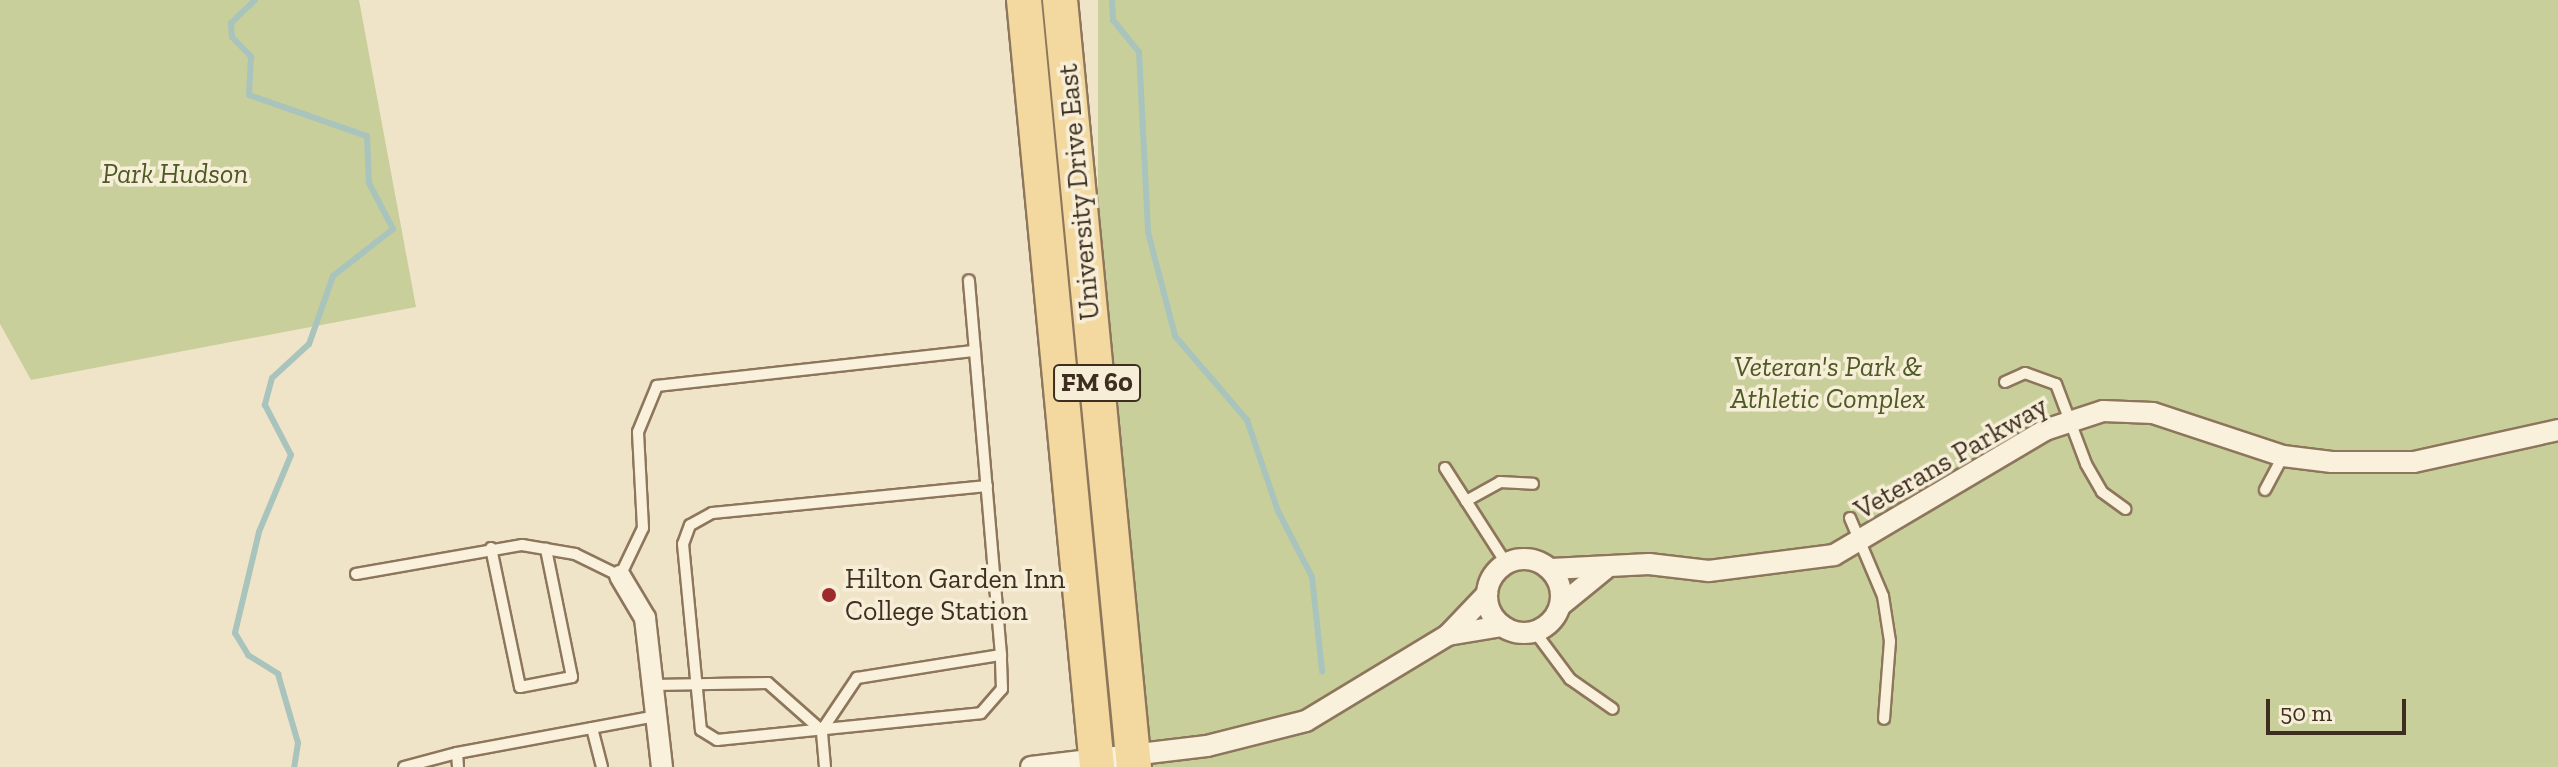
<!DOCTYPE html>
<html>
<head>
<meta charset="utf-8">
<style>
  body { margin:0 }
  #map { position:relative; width:2558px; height:767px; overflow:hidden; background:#f0e4c8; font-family:"Zilla Slab",serif }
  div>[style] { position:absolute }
  .green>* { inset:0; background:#c9cf9b; transform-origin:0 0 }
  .stream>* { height:6px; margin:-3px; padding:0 3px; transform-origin:3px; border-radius:3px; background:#a9c4bc }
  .roads { filter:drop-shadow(2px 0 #8d765c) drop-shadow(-2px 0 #8d765c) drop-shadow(0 2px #8d765c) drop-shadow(0 -2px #8d765c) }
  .lane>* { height:10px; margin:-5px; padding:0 5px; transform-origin:5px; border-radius:5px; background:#faf1dc }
  .street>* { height:20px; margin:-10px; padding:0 10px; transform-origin:10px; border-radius:10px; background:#faf1dc }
  .street>.ring { margin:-10px; padding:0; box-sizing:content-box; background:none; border:20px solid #faf1dc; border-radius:50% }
  .primary>* { height:34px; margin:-17px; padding:0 17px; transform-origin:17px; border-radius:17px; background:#f3d9a0 }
  .dots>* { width:22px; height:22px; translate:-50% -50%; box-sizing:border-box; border:4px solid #f7eed8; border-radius:50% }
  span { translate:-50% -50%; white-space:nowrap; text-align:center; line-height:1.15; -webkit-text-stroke:7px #f7eed8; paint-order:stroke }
  .shield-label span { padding:2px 6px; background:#f7eed8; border:2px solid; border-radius:6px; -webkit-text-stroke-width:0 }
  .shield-label { font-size:26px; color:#3d2e20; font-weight:700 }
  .park-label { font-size:28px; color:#4d5a26; font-style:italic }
  .street-label { font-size:28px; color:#3d2e20 }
  .poi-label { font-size:28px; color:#3d2e20 }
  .left { translate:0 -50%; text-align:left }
  .scale { position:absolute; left:2266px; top:699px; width:140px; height:36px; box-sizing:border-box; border:4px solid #3d2e20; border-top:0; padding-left:10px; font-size:24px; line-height:28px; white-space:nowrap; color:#3d2e20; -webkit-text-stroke:6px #f7eed8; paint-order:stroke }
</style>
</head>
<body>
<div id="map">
  <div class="green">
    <i style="clip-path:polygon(0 0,359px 0,416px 307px,31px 380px,0 324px)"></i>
    <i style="left:1098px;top:0;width:1460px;height:771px"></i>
  </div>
  <div class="stream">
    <i style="left:255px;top:0;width:33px;rotate:136deg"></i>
    <i style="left:231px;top:23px;width:14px;rotate:86deg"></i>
    <i style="left:232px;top:37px;width:28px;rotate:46deg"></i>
    <i style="left:251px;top:57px;width:38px;rotate:93deg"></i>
    <i style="left:249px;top:95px;width:125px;rotate:19.2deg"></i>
    <i style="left:367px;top:136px;width:47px;rotate:87.6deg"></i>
    <i style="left:369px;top:183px;width:52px;rotate:62.4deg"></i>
    <i style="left:393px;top:229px;width:76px;rotate:141.9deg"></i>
    <i style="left:333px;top:276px;width:72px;rotate:109.4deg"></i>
    <i style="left:309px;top:344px;width:50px;rotate:137.4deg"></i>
    <i style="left:272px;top:378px;width:28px;rotate:105deg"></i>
    <i style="left:265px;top:405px;width:56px;rotate:62.5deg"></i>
    <i style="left:291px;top:455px;width:83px;rotate:112.6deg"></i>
    <i style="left:259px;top:532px;width:104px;rotate:103.4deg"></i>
    <i style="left:235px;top:633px;width:26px;rotate:59deg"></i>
    <i style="left:248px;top:655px;width:36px;rotate:32deg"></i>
    <i style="left:278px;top:674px;width:72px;rotate:73.8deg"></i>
    <i style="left:298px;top:743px;width:24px;rotate:99deg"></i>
    <i style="left:1112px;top:0;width:20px;rotate:87deg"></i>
    <i style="left:1113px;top:20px;width:41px;rotate:50.9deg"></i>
    <i style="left:1139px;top:52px;width:180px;rotate:87.1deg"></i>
    <i style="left:1148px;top:232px;width:107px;rotate:75.4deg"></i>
    <i style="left:1175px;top:336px;width:111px;rotate:49.4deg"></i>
    <i style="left:1247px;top:420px;width:96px;rotate:71.2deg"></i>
    <i style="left:1278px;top:511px;width:74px;rotate:62.7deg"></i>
    <i style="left:1312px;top:577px;width:95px;rotate:83.9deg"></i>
  </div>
  <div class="roads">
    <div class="lane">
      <i style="left:2005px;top:382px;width:22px;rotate:-24deg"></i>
      <i style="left:2025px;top:373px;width:33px;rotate:20deg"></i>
      <i style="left:2056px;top:384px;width:85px;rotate:69.4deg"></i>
      <i style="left:2086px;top:464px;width:32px;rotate:60deg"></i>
      <i style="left:2102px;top:492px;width:29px;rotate:36deg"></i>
      <i style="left:1445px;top:468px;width:113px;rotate:57.3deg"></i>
      <i style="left:987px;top:486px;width:276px;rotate:174.4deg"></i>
      <i style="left:712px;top:513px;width:25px;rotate:151deg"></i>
      <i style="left:690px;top:525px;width:20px;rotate:110deg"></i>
      <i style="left:683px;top:544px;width:187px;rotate:84.5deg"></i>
      <i style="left:701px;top:730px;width:19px;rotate:32deg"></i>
      <i style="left:717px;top:740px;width:265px;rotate:-5.8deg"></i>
      <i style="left:981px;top:713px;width:32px;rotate:-49deg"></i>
      <i style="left:1002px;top:689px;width:34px;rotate:-92deg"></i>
      <i style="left:2265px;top:490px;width:38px;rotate:-62deg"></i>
      <i style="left:1466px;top:501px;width:39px;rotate:-29deg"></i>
      <i style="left:1500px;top:482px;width:33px;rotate:3deg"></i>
      <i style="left:1850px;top:518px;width:85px;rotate:67.1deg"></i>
      <i style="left:1883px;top:596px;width:46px;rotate:81.2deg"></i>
      <i style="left:1890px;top:641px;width:78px;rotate:94.4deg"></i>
      <i style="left:491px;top:548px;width:142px;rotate:78.2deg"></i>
      <i style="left:520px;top:687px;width:53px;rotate:-10.9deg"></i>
      <i style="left:572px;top:677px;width:131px;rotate:-101.5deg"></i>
      <i style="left:356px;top:574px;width:169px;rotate:-9.9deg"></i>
      <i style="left:522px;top:545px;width:54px;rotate:9.6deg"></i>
      <i style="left:575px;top:554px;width:50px;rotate:26.1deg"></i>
      <i style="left:620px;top:576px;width:53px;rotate:-64.4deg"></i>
      <i style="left:643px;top:528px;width:96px;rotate:-93deg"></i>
      <i style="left:638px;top:432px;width:50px;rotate:-67.6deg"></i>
      <i style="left:657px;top:386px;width:320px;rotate:-6.3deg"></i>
      <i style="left:1535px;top:632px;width:59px;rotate:53.3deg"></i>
      <i style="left:1570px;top:679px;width:52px;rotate:34.9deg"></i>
      <i style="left:653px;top:685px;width:115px;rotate:-1deg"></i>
      <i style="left:768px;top:683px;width:69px;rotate:41.5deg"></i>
      <i style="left:592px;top:728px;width:40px;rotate:75.6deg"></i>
      <i style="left:404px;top:767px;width:55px;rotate:-14.8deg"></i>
      <i style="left:458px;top:767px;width:14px;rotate:-94deg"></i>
      <i style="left:457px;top:753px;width:202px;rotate:-10.5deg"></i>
      <i style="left:825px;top:767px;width:37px;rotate:-95deg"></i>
      <i style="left:822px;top:730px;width:63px;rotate:-56.1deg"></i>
      <i style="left:857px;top:678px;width:146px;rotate:-9.1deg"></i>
      <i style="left:1001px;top:655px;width:376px;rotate:-94.9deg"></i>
    </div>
    <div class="street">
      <i class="ring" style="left:1487px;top:559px;width:54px;height:54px"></i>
      <i style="left:1551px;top:569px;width:98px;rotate:-2.9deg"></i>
      <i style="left:1649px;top:564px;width:60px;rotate:6.7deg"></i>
      <i style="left:1709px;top:571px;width:126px;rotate:-7.3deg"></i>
      <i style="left:1834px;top:555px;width:245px;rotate:-30.6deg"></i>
      <i style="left:2045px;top:430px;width:61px;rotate:-18.1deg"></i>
      <i style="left:2103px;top:411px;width:50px;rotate:2.3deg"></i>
      <i style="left:2153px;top:413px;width:137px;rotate:18.3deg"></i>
      <i style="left:2283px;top:456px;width:49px;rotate:7deg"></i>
      <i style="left:2332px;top:462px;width:82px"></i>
      <i style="left:2414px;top:462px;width:148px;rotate:-12.5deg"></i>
      <i style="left:620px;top:576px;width:49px;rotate:59.2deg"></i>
      <i style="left:645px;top:618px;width:150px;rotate:83.5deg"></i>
      <i style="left:1561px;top:605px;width:57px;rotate:-39.3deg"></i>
      <i style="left:1448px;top:635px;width:55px;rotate:-9.5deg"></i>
      <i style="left:1031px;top:767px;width:177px;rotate:-6.8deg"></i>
      <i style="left:1207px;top:746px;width:102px;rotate:-14.2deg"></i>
      <i style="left:1306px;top:721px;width:166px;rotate:-31.2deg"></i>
      <i style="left:1448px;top:635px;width:57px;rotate:-46.4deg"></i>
    </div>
    <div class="primary">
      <i style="left:1024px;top:0;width:770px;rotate:84.56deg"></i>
      <i style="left:1060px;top:0;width:771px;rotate:84.49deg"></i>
    </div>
  </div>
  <div class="dots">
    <i style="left:829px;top:595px;background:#9e2a2b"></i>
  </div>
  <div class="shield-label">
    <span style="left:1097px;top:383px">FM 60</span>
  </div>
  <div class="park-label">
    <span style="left:175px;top:174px">Park Hudson</span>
    <span style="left:1828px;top:383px">Veteran's Park &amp;<br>Athletic Complex</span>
  </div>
  <div class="street-label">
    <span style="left:1079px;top:192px;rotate:-95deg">University Drive East</span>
    <span style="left:1951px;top:458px;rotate:-30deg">Veterans Parkway</span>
  </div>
  <div class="poi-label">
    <span class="left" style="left:845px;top:595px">Hilton Garden Inn<br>College Station</span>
  </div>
  <div class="scale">50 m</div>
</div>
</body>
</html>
